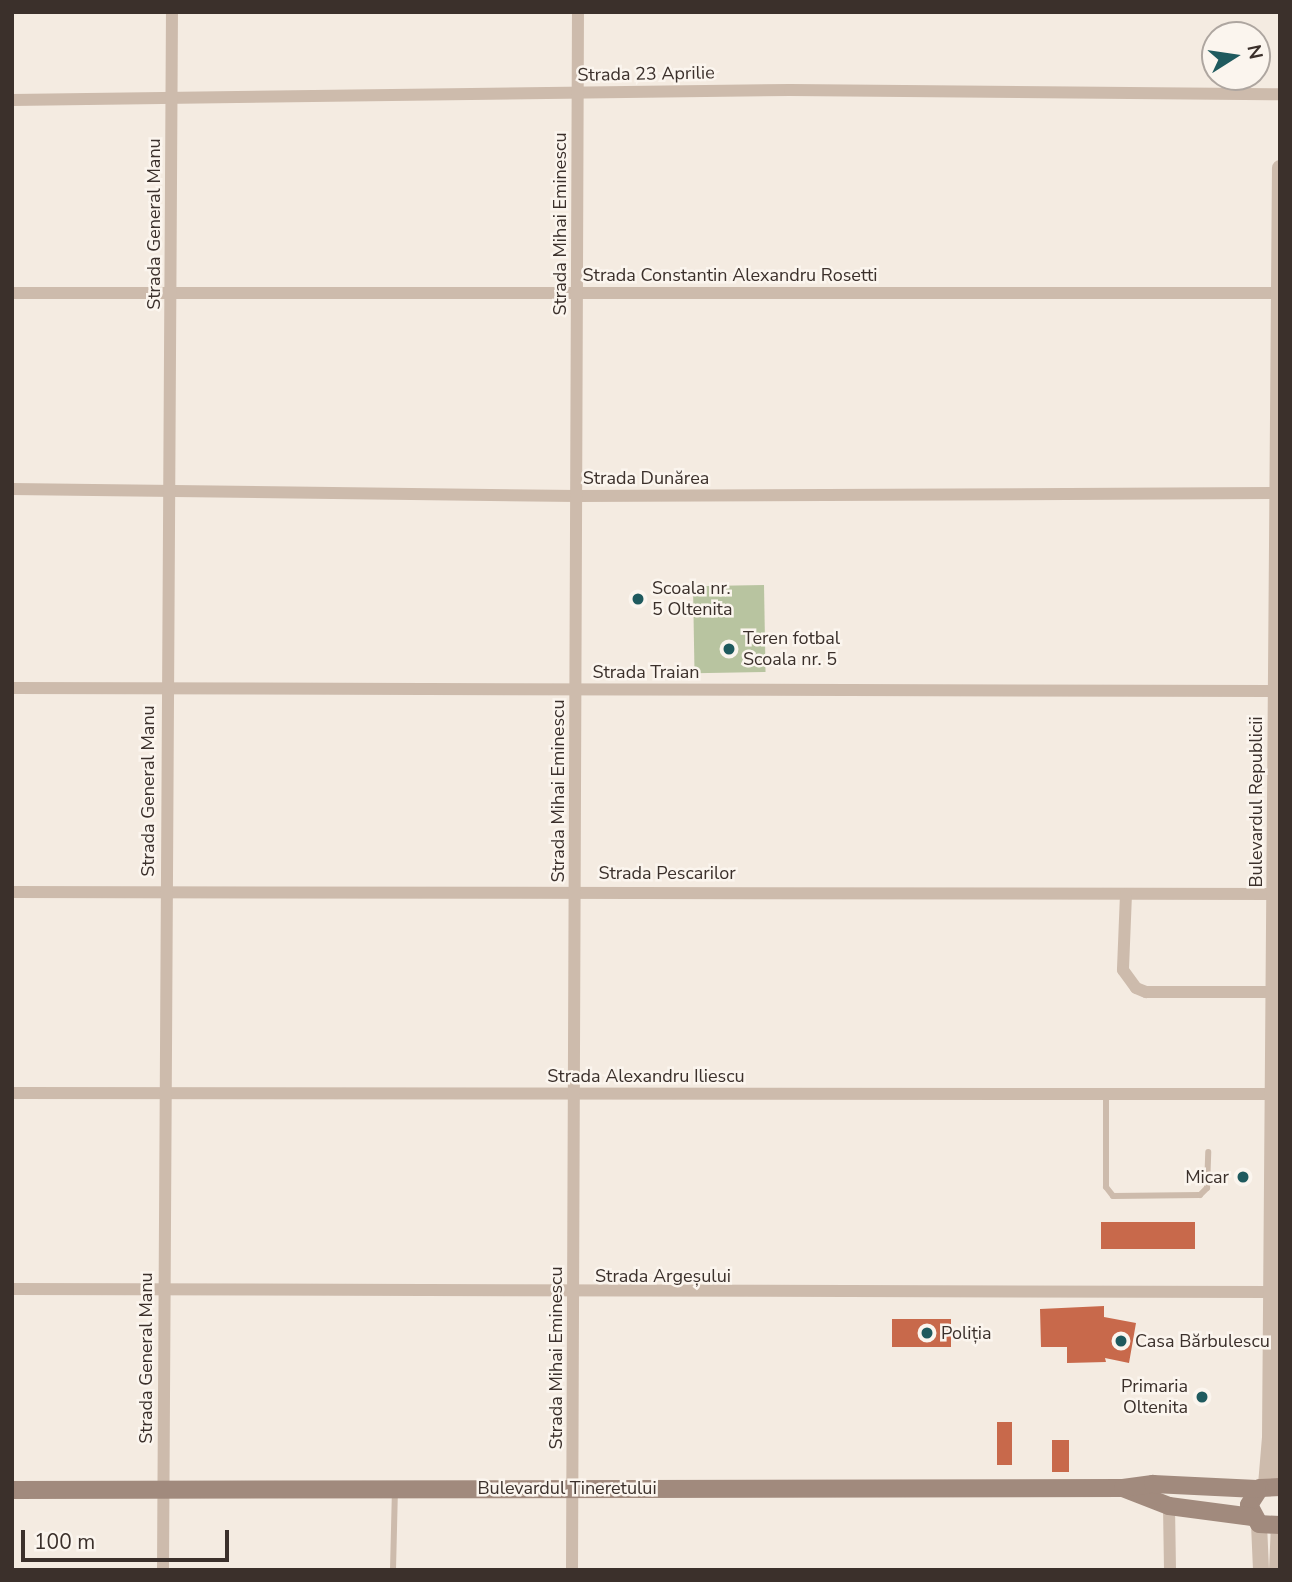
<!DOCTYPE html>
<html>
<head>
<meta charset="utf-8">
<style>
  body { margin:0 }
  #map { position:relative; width:1292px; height:1582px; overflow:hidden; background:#f4ebe1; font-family:"Nunito Sans",sans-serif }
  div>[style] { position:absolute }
  .green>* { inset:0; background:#b8c4a0; transform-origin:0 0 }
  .building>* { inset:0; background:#c8694b; transform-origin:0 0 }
  .service>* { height:6px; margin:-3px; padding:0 3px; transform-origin:3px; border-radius:3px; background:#cdbbac }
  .minor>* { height:12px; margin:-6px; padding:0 6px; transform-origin:6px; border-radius:6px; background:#cdbbac }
  .tertiary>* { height:16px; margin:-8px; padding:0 8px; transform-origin:8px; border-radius:8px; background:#cdbbac }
  .secondary>* { height:18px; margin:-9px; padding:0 9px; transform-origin:9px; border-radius:9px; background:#a18a7d }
  .dots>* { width:19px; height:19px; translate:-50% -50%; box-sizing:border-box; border:4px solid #fbf5ee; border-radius:50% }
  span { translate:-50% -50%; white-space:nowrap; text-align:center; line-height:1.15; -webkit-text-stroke:5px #fbf5ee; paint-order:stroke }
  .street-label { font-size:18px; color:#3b302b }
  .poi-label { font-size:18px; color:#3b302b }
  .left { translate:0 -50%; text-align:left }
  .right { translate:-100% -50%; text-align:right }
  .frame { position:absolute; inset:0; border:14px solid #3b302b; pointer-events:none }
  .north { position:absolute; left:1201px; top:21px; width:70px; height:70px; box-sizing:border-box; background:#fbf5ee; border:2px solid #aea6a0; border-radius:50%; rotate:78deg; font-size:19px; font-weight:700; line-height:28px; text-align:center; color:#3b302b }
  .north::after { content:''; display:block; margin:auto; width:24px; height:32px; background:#1f5a5e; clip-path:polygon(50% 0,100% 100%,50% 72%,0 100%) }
  .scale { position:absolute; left:21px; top:1530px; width:208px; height:32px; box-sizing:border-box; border:4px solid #3b302b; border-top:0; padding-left:9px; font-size:21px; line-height:24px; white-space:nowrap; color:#3b302b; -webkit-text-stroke:5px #fbf5ee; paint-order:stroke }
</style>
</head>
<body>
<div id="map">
  <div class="green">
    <i style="left:764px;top:585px;width:87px;height:71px;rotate:89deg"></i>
  </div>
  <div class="building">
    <i style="left:1101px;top:1222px;width:94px;height:27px"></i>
    <i style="clip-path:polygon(1104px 1306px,1104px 1317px,1136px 1323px,1129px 1363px,1105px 1358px,1106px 1362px,1067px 1363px,1067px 1347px,1041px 1347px,1040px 1309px)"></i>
    <i style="left:892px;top:1319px;width:59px;height:28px"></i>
    <i style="left:997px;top:1422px;width:15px;height:43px"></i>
    <i style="left:1052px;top:1440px;width:17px;height:32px"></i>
  </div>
  <div class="service">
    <i style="left:1106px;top:1095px;width:92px;rotate:90deg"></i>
    <i style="left:1106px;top:1187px;width:11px;rotate:52deg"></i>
    <i style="left:1113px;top:1196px;width:87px;rotate:-0.7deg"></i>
    <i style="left:1200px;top:1195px;width:10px;rotate:-45deg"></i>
    <i style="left:1207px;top:1188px;width:36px;rotate:-88deg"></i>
    <i style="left:393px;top:1570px;width:80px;rotate:-88.6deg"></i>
  </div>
  <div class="minor">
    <i style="left:12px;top:100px;width:778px;rotate:-0.74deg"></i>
    <i style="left:790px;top:90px;width:490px;rotate:0.5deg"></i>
    <i style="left:12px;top:293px;width:1268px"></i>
    <i style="left:12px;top:489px;width:565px;rotate:0.71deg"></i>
    <i style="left:577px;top:496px;width:703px;rotate:-0.24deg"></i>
    <i style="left:12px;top:688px;width:1268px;rotate:0.14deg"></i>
    <i style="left:12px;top:892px;width:1268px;rotate:0.09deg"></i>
    <i style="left:1126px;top:894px;width:76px;rotate:92.3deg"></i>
    <i style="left:1123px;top:970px;width:22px;rotate:54deg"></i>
    <i style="left:1136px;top:988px;width:11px;rotate:22deg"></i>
    <i style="left:1146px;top:992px;width:134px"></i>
    <i style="left:12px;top:1093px;width:1267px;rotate:0.05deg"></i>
    <i style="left:12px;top:1289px;width:1259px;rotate:0.14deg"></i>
    <i style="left:1169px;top:1506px;width:64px;rotate:89.1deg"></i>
    <i style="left:163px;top:1570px;width:1558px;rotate:-89.67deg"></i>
    <i style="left:572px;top:1570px;width:1558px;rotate:-89.78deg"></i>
  </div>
  <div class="tertiary">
    <i style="left:1272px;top:1443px;width:44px;rotate:82.2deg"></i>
    <i style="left:1266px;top:1485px;width:48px;rotate:-85.2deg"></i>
    <i style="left:1270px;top:1437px;width:1269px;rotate:-89.55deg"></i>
    <i style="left:1259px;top:1524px;width:46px;rotate:87.5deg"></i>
    <i style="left:1277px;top:1570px;width:45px;rotate:-87.5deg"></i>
  </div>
  <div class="secondary">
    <i style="left:1280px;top:1487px;width:20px;rotate:177deg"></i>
    <i style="left:1260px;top:1488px;width:20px;rotate:123deg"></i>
    <i style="left:1249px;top:1505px;width:21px;rotate:62deg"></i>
    <i style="left:1259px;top:1524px;width:21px;rotate:3deg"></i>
    <i style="left:1123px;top:1488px;width:49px;rotate:21.4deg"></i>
    <i style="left:1169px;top:1506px;width:84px;rotate:7.5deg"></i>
    <i style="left:12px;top:1490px;width:1111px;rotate:-0.1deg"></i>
    <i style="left:1123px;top:1488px;width:30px;rotate:-8deg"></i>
    <i style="left:1153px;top:1484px;width:104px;rotate:2.8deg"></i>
  </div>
  <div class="dots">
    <i style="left:638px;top:599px;background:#1f5a5e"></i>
    <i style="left:729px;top:649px;background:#1f5a5e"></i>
    <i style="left:1243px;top:1177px;background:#1f5a5e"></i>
    <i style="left:927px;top:1333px;background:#1f5a5e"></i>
    <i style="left:1121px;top:1341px;background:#1f5a5e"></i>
    <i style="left:1202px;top:1397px;background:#1f5a5e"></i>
  </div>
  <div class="street-label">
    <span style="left:646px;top:74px;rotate:-1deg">Strada 23 Aprilie</span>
    <span style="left:154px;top:224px;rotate:-90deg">Strada General Manu</span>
    <span style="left:560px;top:224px;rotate:-90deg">Strada Mihai Eminescu</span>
    <span style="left:730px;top:275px">Strada Constantin Alexandru Rosetti</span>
    <span style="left:646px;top:478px">Strada Dunărea</span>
    <span style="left:646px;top:672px">Strada Traian</span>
    <span style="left:148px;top:791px;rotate:-90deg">Strada General Manu</span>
    <span style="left:558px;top:791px;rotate:-90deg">Strada Mihai Eminescu</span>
    <span style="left:1256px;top:802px;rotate:-90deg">Bulevardul Republicii</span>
    <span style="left:667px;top:873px">Strada Pescarilor</span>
    <span style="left:646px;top:1076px">Strada Alexandru Iliescu</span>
    <span style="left:663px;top:1276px">Strada Argeșului</span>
    <span style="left:146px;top:1358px;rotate:-90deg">Strada General Manu</span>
    <span style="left:556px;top:1358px;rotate:-90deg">Strada Mihai Eminescu</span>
    <span style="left:567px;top:1488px">Bulevardul Tineretului</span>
  </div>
  <div class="poi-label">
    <span class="left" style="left:652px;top:599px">Scoala nr.<br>5 Oltenita</span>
    <span class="left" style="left:743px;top:649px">Teren fotbal<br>Scoala nr. 5</span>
    <span class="right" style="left:1229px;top:1177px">Micar</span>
    <span class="left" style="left:941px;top:1333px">Poliția</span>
    <span class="left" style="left:1135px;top:1341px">Casa Bărbulescu</span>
    <span class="right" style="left:1188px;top:1397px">Primaria<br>Oltenita</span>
  </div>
  <div class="frame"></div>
  <div class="north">N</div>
  <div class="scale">100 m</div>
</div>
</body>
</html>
